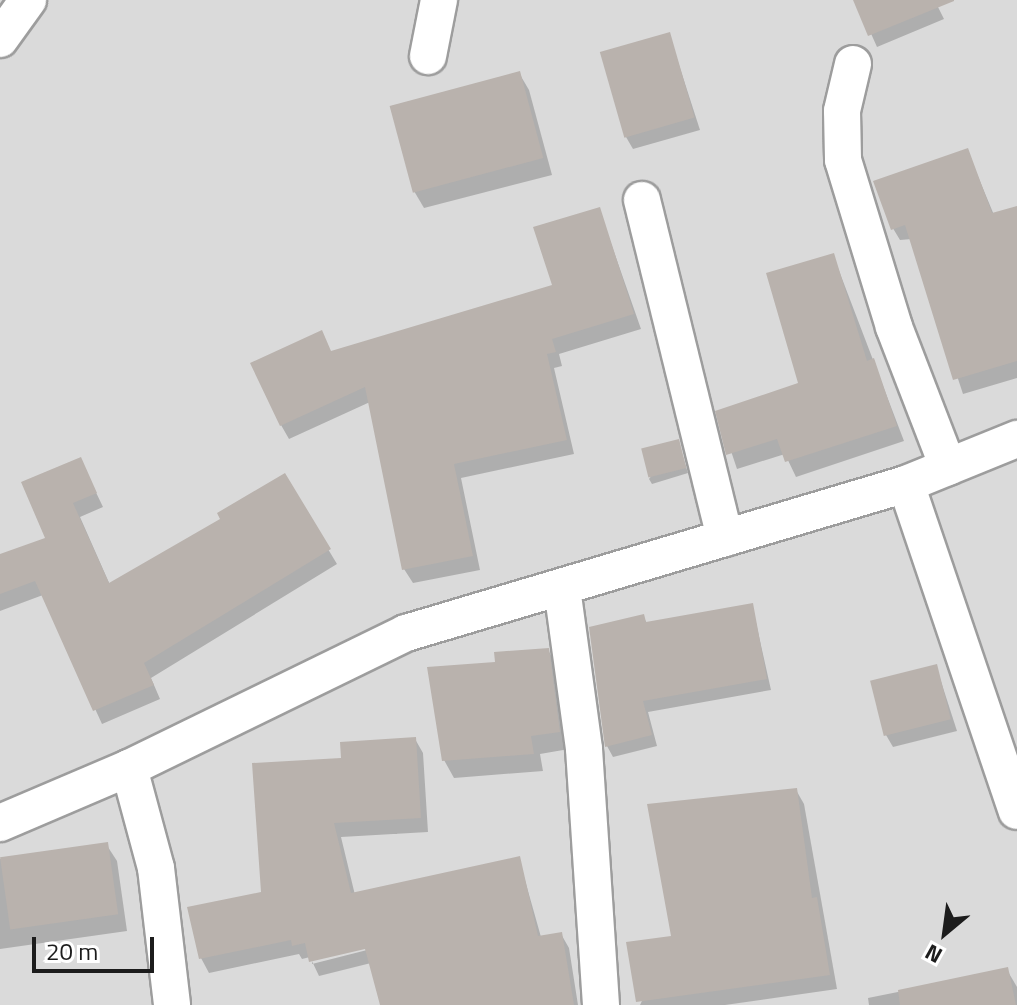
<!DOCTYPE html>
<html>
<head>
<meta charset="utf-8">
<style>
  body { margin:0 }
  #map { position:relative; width:1017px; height:1005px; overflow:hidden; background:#ede9e3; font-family:"Titillium Web",sans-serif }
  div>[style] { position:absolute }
  .residential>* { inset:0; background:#dadada; transform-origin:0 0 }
  .shadow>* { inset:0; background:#0003 }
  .building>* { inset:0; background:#b9b2ad; transform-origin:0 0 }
  .roads { filter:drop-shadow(2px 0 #9d9d9d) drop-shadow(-2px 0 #9d9d9d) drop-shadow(0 2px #9d9d9d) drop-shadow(0 -2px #9d9d9d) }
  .street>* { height:36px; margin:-18px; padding:0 18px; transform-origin:18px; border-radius:18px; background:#fff }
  span { translate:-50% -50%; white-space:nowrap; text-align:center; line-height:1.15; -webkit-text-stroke:7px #fff; paint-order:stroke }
  .north { position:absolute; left:905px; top:893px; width:80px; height:80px; -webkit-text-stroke:6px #fff; paint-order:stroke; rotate:209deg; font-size:22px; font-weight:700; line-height:32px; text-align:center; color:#1c1c1c }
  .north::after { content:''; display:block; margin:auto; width:28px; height:36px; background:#1c1c1c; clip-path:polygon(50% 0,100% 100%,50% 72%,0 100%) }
  .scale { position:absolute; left:32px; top:937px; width:122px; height:36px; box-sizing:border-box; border:4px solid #1c1c1c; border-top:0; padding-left:10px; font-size:24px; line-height:28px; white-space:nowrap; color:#1c1c1c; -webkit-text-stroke:6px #fff; paint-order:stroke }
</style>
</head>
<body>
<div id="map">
  <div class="residential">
    <i style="left:0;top:0;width:1017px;height:1005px"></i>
  </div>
  <div class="shadow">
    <i style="clip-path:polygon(856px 0,952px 0,937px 5px,944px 19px,877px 47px)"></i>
    <i style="clip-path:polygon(669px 34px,700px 130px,633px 149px,626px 137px)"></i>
    <i style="clip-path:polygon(519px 73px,529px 90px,552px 175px,424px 208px,414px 191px,392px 106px)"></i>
    <i style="clip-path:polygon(967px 150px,994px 215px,1017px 208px,1017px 378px,963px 394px,912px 239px,900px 240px,891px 225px)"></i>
    <i style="clip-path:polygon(599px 209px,641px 329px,559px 354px,562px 366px,554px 368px,574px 454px,461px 478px,480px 570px,413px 583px,404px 569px,370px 402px,289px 439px,281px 425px,332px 353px,554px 287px)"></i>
    <i style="clip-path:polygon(833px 255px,904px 441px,796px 477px,785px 454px,737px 469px,718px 412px,800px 384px)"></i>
    <i style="clip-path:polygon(678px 441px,688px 473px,652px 484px,649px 479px)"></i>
    <i style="clip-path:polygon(80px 459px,103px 507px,80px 517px,110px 585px,223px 520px,284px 476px,337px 564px,151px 678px,160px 699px,102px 724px,43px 595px,0 611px,0 556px,48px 539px)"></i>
    <i style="clip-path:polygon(752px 605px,771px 690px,648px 712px,657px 746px,613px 757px,607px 746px,643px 617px,647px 623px)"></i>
    <i style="clip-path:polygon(548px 650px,558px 668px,569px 749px,540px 754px,543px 771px,454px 778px,444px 760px)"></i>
    <i style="clip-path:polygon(936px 666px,957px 731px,893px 747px,886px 735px)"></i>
    <i style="clip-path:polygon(evenodd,415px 739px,423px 753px,428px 832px,341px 837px,355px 895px,519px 859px,541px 937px,561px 934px,569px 948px,578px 1005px,382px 1005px,371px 963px,319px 976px,310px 957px,302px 959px,299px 954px,209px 973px,201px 958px,263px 894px,343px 760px,415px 739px,374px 944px,375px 948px,312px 964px,312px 959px,374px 944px)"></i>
    <i style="clip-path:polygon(796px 790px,804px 804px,837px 989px,725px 1005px,640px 1005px,673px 937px)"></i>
    <i style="clip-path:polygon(106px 844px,117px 861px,127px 931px,0 949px,0 859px)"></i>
    <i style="clip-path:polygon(1007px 970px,1017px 987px,1017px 1005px,869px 1005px,868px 998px)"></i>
  </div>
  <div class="building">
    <i style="clip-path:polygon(853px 0,954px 0,954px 1px,868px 36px)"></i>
    <i style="left:670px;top:32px;width:89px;height:73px;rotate:74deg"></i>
    <i style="left:520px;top:71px;width:90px;height:135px;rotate:75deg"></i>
    <i style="clip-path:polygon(968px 148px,992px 213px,1017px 206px,1017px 361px,953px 380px,905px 225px,891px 230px,873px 181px)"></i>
    <i style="clip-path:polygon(600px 207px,634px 314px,552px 339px,556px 352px,547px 354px,567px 440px,454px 464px,473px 556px,402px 570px,365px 387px,280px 426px,250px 363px,322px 330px,331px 351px,552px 285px,533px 227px)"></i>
    <i style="clip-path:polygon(834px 253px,867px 361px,874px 358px,897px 426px,785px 462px,777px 439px,726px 455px,715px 411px,798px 383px,766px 273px)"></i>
    <i style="left:679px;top:439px;width:30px;height:39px;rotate:76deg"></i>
    <i style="clip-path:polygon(81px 457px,97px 493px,73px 503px,109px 583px,220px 519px,217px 513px,285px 473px,331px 549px,144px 663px,154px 685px,93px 711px,35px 581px,0 594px,0 554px,45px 538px,21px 482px)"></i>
    <i style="clip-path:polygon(753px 603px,767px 679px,643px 701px,652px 735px,605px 747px,589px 627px,644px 614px,646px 622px)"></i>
    <i style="clip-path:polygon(549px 648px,560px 732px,531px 736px,534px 754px,442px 761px,427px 667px,495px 662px,494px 652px)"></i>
    <i style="left:937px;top:664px;width:57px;height:69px;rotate:76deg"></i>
    <i style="clip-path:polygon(416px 737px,421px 818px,334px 823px,351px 893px,520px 856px,538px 936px,562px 932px,574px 1005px,380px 1005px,365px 949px,309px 962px,305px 943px,292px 946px,291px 940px,199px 959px,187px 907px,261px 892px,252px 763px,341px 758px,340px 742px)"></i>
    <i style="clip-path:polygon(797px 788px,812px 898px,817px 897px,830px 975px,636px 1002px,626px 942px,671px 936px,647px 804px)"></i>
    <i style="left:108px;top:842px;width:73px;height:109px;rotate:82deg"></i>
    <i style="clip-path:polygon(1008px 967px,1016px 1005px,900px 1005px,898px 990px)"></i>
  </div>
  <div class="roads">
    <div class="street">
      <i style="left:0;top:39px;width:48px;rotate:-54.3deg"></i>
      <i style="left:428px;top:56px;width:57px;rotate:-78.9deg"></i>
      <i style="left:853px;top:64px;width:48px;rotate:103.2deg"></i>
      <i style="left:842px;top:111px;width:49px;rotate:88.8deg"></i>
      <i style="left:843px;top:160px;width:175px;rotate:73deg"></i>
      <i style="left:894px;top:327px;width:150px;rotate:68.9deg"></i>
      <i style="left:642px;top:200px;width:348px;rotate:76.2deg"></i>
      <i style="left:906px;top:484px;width:345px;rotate:71.3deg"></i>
      <i style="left:562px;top:588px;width:162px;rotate:82.2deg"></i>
      <i style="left:584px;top:749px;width:257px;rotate:86.2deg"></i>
      <i style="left:129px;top:768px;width:104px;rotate:74.9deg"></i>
      <i style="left:156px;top:868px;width:138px;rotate:83.3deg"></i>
      <i style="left:0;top:823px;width:140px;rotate:-23.1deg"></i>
      <i style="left:129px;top:768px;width:308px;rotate:-26deg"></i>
      <i style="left:406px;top:633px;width:522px;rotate:-16.59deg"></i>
      <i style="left:906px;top:484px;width:120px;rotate:-22.1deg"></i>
    </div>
  </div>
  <div class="north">N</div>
  <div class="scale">20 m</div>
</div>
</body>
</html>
